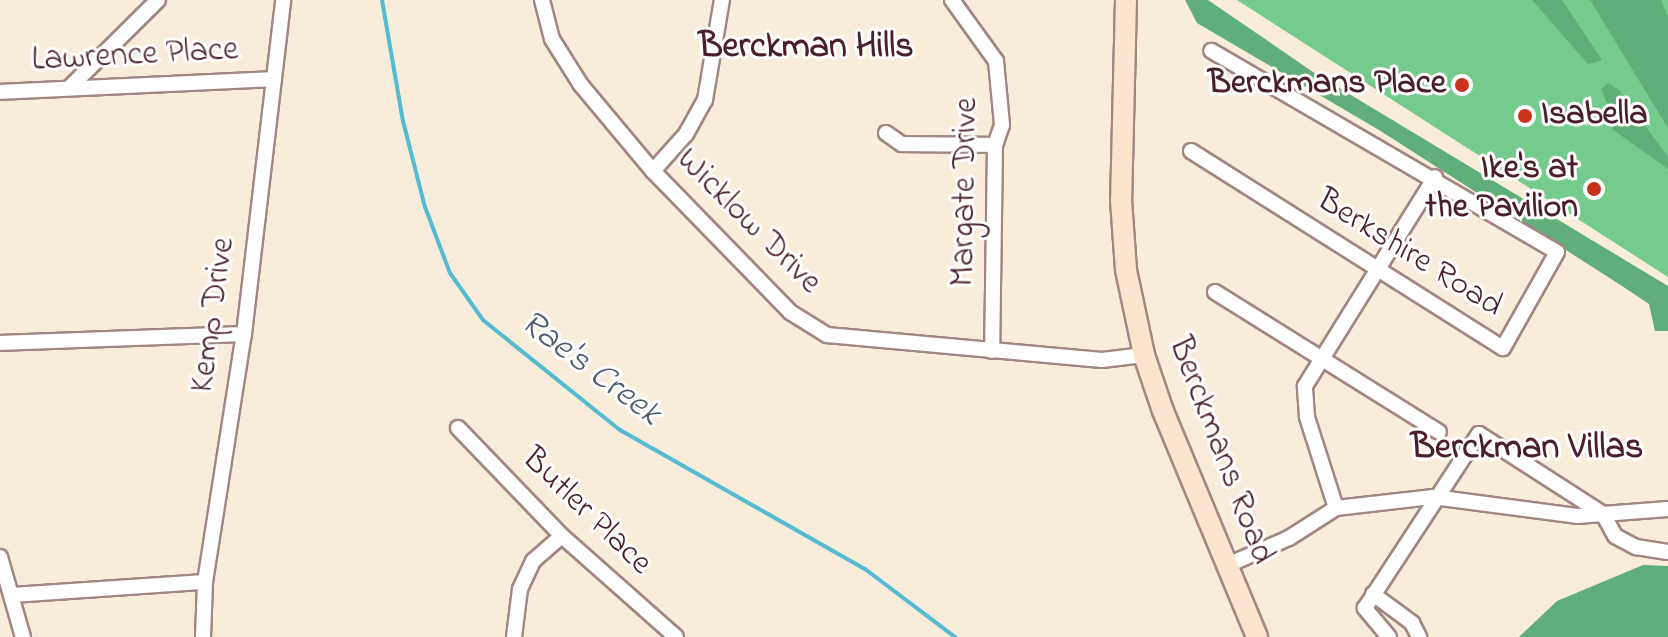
<!DOCTYPE html>
<html>
<head>
<meta charset="utf-8">
<style>
  body { margin:0 }
  #map { position:relative; width:1668px; height:637px; overflow:hidden; background:#f8ecdb; font-family:"Indie Flower",sans-serif }
  div>[style] { position:absolute }
  .green>* { inset:0; background:#75ca8e }
  .forest>* { inset:0; background:#60ae79 }
  .stream>* { height:4px; margin:-2px; padding:0 2px; transform-origin:2px; border-radius:2px; background:#54bbd1 }
  .roads { filter:drop-shadow(2px 0 #a18683) drop-shadow(-2px 0 #a18683) drop-shadow(0 2px #a18683) drop-shadow(0 -2px #a18683) }
  .minor>* { height:14px; margin:-7px; padding:0 7px; transform-origin:7px; border-radius:7px; background:#fff }
  .secondary>* { height:20px; margin:-10px; padding:0 10px; transform-origin:10px; border-radius:10px; background:#fbe5cf }
  .dots>* { width:22px; height:22px; translate:-50% -50%; box-sizing:border-box; border:4px solid #fff; border-radius:50% }
  span { translate:-50% -50%; white-space:nowrap; text-align:center; line-height:1.15; -webkit-text-stroke:6px #fff; paint-order:stroke }
  .street-label { font-size:34px; color:#4a1f2b }
  .poi-label { font-size:34px; color:#4a1f2b; font-weight:700 }
  .right { translate:-100% -50%; text-align:right }
  .left { translate:0 -50%; text-align:left }
  .neighbourhood-label { font-size:36px; color:#4a1f2b; font-weight:700 }
  .water-label { font-size:36px; color:#4e5d6d; font-style:italic }
</style>
</head>
<body>
<div id="map">
  <div class="green">
    <i style="clip-path:polygon(1237px 0,1668px 0,1668px 277px)"></i>
  </div>
  <div class="forest">
    <i style="clip-path:polygon(1185px 0,1208px 0,1316px 74px,1668px 286px,1668px 331px,1655px 331px,1649px 304px,1622px 286px,1379px 130px,1197px 23px)"></i>
    <i style="clip-path:polygon(1532px 0,1562px 0,1602px 60px,1588px 64px)"></i>
    <i style="clip-path:polygon(1590px 0,1661px 0,1668px 16px,1668px 128px)"></i>
    <i style="clip-path:polygon(1608px 83px,1619px 90px,1668px 157px,1668px 169px,1612px 129px,1615px 108px,1606px 102px,1602px 89px)"></i>
    <i style="clip-path:polygon(1643px 565px,1668px 566px,1668px 637px,1519px 637px,1557px 601px)"></i>
  </div>
  <div class="stream">
    <i style="left:382px;top:0;width:123px;rotate:80.2deg"></i>
    <i style="left:403px;top:121px;width:89px;rotate:75.7deg"></i>
    <i style="left:425px;top:207px;width:71px;rotate:69.3deg"></i>
    <i style="left:450px;top:273px;width:57px;rotate:54.9deg"></i>
    <i style="left:483px;top:320px;width:176px;rotate:38.8deg"></i>
    <i style="left:620px;top:430px;width:282px;rotate:29.6deg"></i>
    <i style="left:865px;top:569px;width:113px;rotate:37.1deg"></i>
  </div>
  <div class="roads">
    <div class="minor">
      <i style="left:542px;top:0;width:40px;rotate:75.6deg"></i>
      <i style="left:552px;top:39px;width:54px;rotate:57.8deg"></i>
      <i style="left:581px;top:85px;width:112px;rotate:50.1deg"></i>
      <i style="left:653px;top:171px;width:197px;rotate:45.8deg"></i>
      <i style="left:790px;top:312px;width:44px;rotate:31.9deg"></i>
      <i style="left:827px;top:335px;width:276px;rotate:5.2deg"></i>
      <i style="left:1102px;top:360px;width:42px;rotate:-6.8deg"></i>
      <i style="left:952px;top:0;width:75px;rotate:54.2deg"></i>
      <i style="left:996px;top:61px;width:64px;rotate:84.6deg"></i>
      <i style="left:1002px;top:125px;width:21px;rotate:109deg"></i>
      <i style="left:995px;top:145px;width:206px;rotate:90.8deg"></i>
      <i style="left:69px;top:88px;width:125px;rotate:-44.7deg"></i>
      <i style="left:0;top:92px;width:274px;rotate:-2.7deg"></i>
      <i style="left:886px;top:133px;width:19px;rotate:35deg"></i>
      <i style="left:902px;top:144px;width:93px;rotate:0.6deg"></i>
      <i style="left:1191px;top:151px;width:369px;rotate:32.3deg"></i>
      <i style="left:1503px;top:348px;width:110px;rotate:-60.6deg"></i>
      <i style="left:1557px;top:252px;width:400px;rotate:-149.8deg"></i>
      <i style="left:653px;top:171px;width:50px;rotate:-48.3deg"></i>
      <i style="left:686px;top:134px;width:39px;rotate:-61deg"></i>
      <i style="left:705px;top:100px;width:101px;rotate:-80.4deg"></i>
      <i style="left:1215px;top:292px;width:264px;rotate:32deg"></i>
      <i style="left:0;top:343px;width:244px;rotate:-2.1deg"></i>
      <i style="left:458px;top:428px;width:150px;rotate:46.1deg"></i>
      <i style="left:562px;top:536px;width:152px;rotate:41.5deg"></i>
      <i style="left:1336px;top:508px;width:98px;rotate:-6.5deg"></i>
      <i style="left:1433px;top:497px;width:145px;rotate:7.5deg"></i>
      <i style="left:1577px;top:516px;width:91px;rotate:-4.4deg"></i>
      <i style="left:0;top:557px;width:83px;rotate:74deg"></i>
      <i style="left:1230px;top:564px;width:64px;rotate:-23.8deg"></i>
      <i style="left:1289px;top:538px;width:56px;rotate:-32.6deg"></i>
      <i style="left:1336px;top:508px;width:96px;rotate:-107.7deg"></i>
      <i style="left:1307px;top:417px;width:31px;rotate:-94deg"></i>
      <i style="left:1305px;top:386px;width:246px;rotate:-58.1deg"></i>
      <i style="left:1373px;top:594px;width:49px;rotate:36.6deg"></i>
      <i style="left:1412px;top:623px;width:16px;rotate:63deg"></i>
      <i style="left:12px;top:595px;width:193px;rotate:-3.9deg"></i>
      <i style="left:203px;top:637px;width:55px;rotate:-87.9deg"></i>
      <i style="left:205px;top:582px;width:251px;rotate:-81.1deg"></i>
      <i style="left:244px;top:334px;width:336px;rotate:-83.3deg"></i>
      <i style="left:514px;top:637px;width:48px;rotate:-82.9deg"></i>
      <i style="left:520px;top:589px;width:31px;rotate:-65deg"></i>
      <i style="left:533px;top:561px;width:38px;rotate:-41deg"></i>
      <i style="left:1389px;top:637px;width:38px;rotate:-130deg"></i>
      <i style="left:1365px;top:608px;width:208px;rotate:-56.8deg"></i>
      <i style="left:1479px;top:434px;width:148px;rotate:32.8deg"></i>
      <i style="left:1603px;top:514px;width:25px;rotate:61deg"></i>
      <i style="left:1615px;top:536px;width:24px;rotate:28deg"></i>
      <i style="left:1636px;top:547px;width:32px;rotate:9deg"></i>
    </div>
    <div class="secondary">
      <i style="left:1126px;top:0;width:200px;rotate:91.4deg"></i>
      <i style="left:1121px;top:200px;width:70px;rotate:85.9deg"></i>
      <i style="left:1126px;top:270px;width:87px;rotate:78deg"></i>
      <i style="left:1144px;top:355px;width:59px;rotate:71.3deg"></i>
      <i style="left:1163px;top:411px;width:245px;rotate:67.4deg"></i>
    </div>
  </div>
  <div class="dots">
    <i style="left:1462px;top:85px;background:#c8321e"></i>
    <i style="left:1525px;top:116px;background:#c8321e"></i>
    <i style="left:1594px;top:189px;background:#c8321e"></i>
  </div>
  <div class="street-label">
    <span style="left:135px;top:56px;rotate:-3deg">Lawrence Place</span>
    <span style="left:966px;top:192px;rotate:-89deg">Margate Drive</span>
    <span style="left:748px;top:222px;rotate:45deg">Wicklow Drive</span>
    <span style="left:1409px;top:254px;rotate:32deg">Berkshire Road</span>
    <span style="left:214px;top:315px;rotate:-82deg">Kemp Drive</span>
    <span style="left:1220px;top:451px;rotate:69deg">Berckmans Road</span>
    <span style="left:586px;top:512px;rotate:44deg">Butler Place</span>
  </div>
  <div class="poi-label">
    <span class="right" style="left:1446px;top:85px">Berckmans Place</span>
    <span class="left" style="left:1541px;top:116px">Isabella</span>
    <span class="right" style="left:1578px;top:189px">Ike's at<br>the Pavilion</span>
  </div>
  <div class="neighbourhood-label">
    <span style="left:806px;top:48px">Berckman Hills</span>
    <span style="left:1527px;top:449px">Berckman Villas</span>
  </div>
  <div class="water-label">
    <span style="left:590px;top:369px;rotate:37deg">Rae's Creek</span>
  </div>
</div>
</body>
</html>
